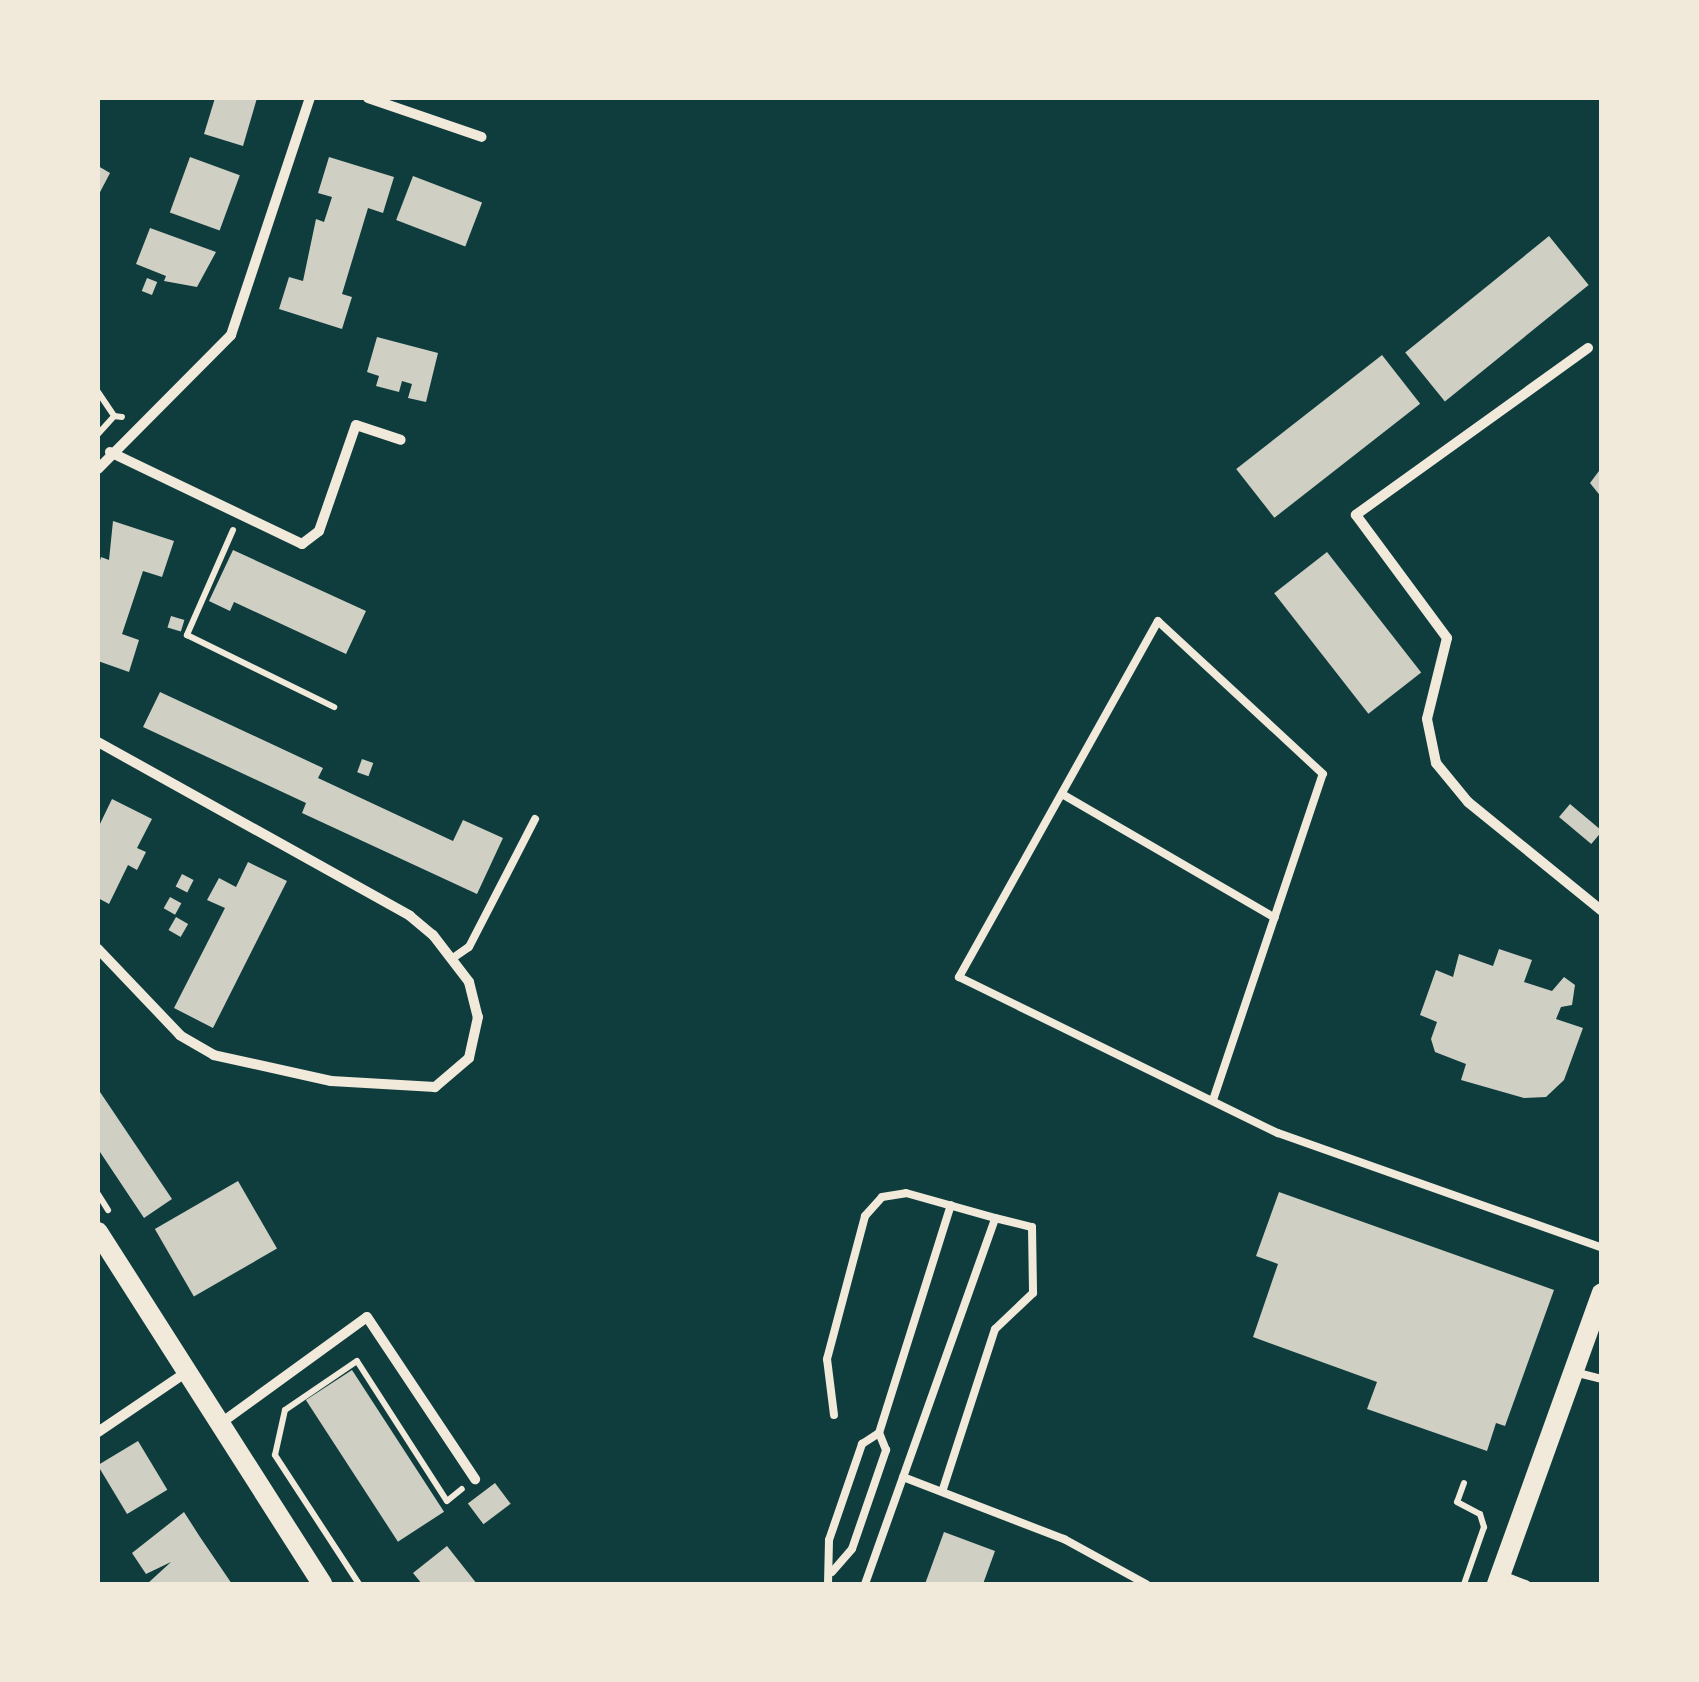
<!DOCTYPE html>
<html>
<head>
<meta charset="utf-8">
<style>
  body { margin:0 }
  #map { position:relative; width:1699px; height:1682px; overflow:hidden; background:#0f3d3e; font-family:"Roboto Condensed",sans-serif }
  div>[style] { position:absolute }
  .building>* { inset:0; background:#cfcfc3; transform-origin:0 0 }
  .path>* { height:6px; margin:-3px; padding:0 3px; transform-origin:3px; border-radius:3px; background:#f1e9da }
  .service>* { height:8px; margin:-4px; padding:0 4px; transform-origin:4px; border-radius:4px; background:#f1e9da }
  .minor>* { height:10px; margin:-5px; padding:0 5px; transform-origin:5px; border-radius:5px; background:#f1e9da }
  .secondary>* { height:20px; margin:-10px; padding:0 10px; transform-origin:10px; border-radius:10px; background:#f1e9da }
  span { translate:-50% -50%; white-space:nowrap; text-align:center; line-height:1.15; -webkit-text-stroke:10px #f1e9da; paint-order:stroke }
  .frame { position:absolute; inset:0; border:100px solid #f1e9da; pointer-events:none }
</style>
</head>
<body>
<div id="map">
  <div class="building">
    <i style="clip-path:polygon(215px 98px,257px 98px,243px 146px,204px 134px)"></i>
    <i style="left:190px;top:157px;width:53px;height:59px;rotate:20deg"></i>
    <i style="clip-path:polygon(329px 157px,394px 177px,383px 213px,368px 208px,342px 294px,352px 297px,342px 329px,279px 309px,289px 277px,303px 281px,316px 219px,324px 222px,332px 197px,318px 193px)"></i>
    <i style="clip-path:polygon(98px 166px,110px 173px,98px 196px)"></i>
    <i style="left:413px;top:176px;width:74px;height:47px;rotate:21deg"></i>
    <i style="clip-path:polygon(150px 228px,216px 252px,197px 287px,164px 281px,166px 276px,136px 264px)"></i>
    <i style="left:1549px;top:236px;width:63px;height:185px;rotate:51deg"></i>
    <i style="left:147px;top:278px;width:11px;height:14px;rotate:22deg"></i>
    <i style="clip-path:polygon(377px 337px,438px 353px,426px 402px,408px 398px,412px 384px,402px 381px,399px 392px,376px 386px,379px 376px,367px 372px)"></i>
    <i style="left:1382px;top:355px;width:62px;height:185px;rotate:52deg"></i>
    <i style="clip-path:polygon(1602px 467px,1602px 498px,1590px 483px)"></i>
    <i style="clip-path:polygon(113px 521px,174px 541px,162px 577px,143px 571px,122px 634px,139px 640px,129px 672px,98px 661px,98px 568px,101px 557px,109px 560px)"></i>
    <i style="clip-path:polygon(233px 550px,366px 611px,346px 654px,234px 602px,230px 611px,209px 601px)"></i>
    <i style="left:1327px;top:552px;width:153px;height:67px;rotate:52deg"></i>
    <i style="left:171px;top:616px;width:14px;height:12px;rotate:17deg"></i>
    <i style="clip-path:polygon(160px 692px,323px 768px,318px 778px,453px 841px,463px 820px,503px 838px,477px 894px,302px 813px,306px 803px,143px 727px)"></i>
    <i style="left:362px;top:759px;width:12px;height:14px;rotate:20deg"></i>
    <i style="clip-path:polygon(112px 799px,152px 819px,137px 848px,146px 852px,137px 870px,128px 865px,109px 904px,98px 898px,98px 828px)"></i>
    <i style="left:1570px;top:804px;width:42px;height:17px;rotate:40deg"></i>
    <i style="clip-path:polygon(248px 862px,287px 881px,213px 1028px,174px 1008px,225px 908px,207px 900px,219px 878px,236px 887px)"></i>
    <i style="left:182px;top:874px;width:13px;height:14px;rotate:27deg"></i>
    <i style="left:170px;top:897px;width:13px;height:13px;rotate:29deg"></i>
    <i style="left:176px;top:917px;width:14px;height:15px;rotate:30deg"></i>
    <i style="clip-path:polygon(1499px 949px,1532px 960px,1524px 982px,1552px 991px,1564px 977px,1575px 985px,1572px 1005px,1561px 1007px,1556px 1019px,1583px 1028px,1564px 1080px,1546px 1097px,1524px 1098px,1461px 1080px,1466px 1064px,1435px 1052px,1431px 1039px,1437px 1022px,1420px 1015px,1436px 970px,1453px 977px,1459px 954px,1493px 966px)"></i>
    <i style="clip-path:polygon(98px 1089px,172px 1199px,144px 1218px,98px 1149px)"></i>
    <i style="left:238px;top:1181px;width:78px;height:96px;rotate:60deg"></i>
    <i style="clip-path:polygon(1279px 1192px,1554px 1290px,1505px 1426px,1496px 1423px,1487px 1451px,1367px 1409px,1377px 1382px,1253px 1337px,1278px 1264px,1256px 1256px)"></i>
    <i style="left:352px;top:1370px;width:169px;height:55px;rotate:57deg"></i>
    <i style="left:138px;top:1441px;width:57px;height:47px;rotate:59deg"></i>
    <i style="left:495px;top:1483px;width:26px;height:34px;rotate:53deg"></i>
    <i style="clip-path:polygon(184px 1512px,200px 1537px,232px 1584px,147px 1584px,171px 1562px,146px 1574px,132px 1553px)"></i>
    <i style="clip-path:polygon(944px 1532px,995px 1551px,983px 1584px,925px 1584px)"></i>
    <i style="clip-path:polygon(447px 1546px,477px 1584px,422px 1584px,413px 1573px)"></i>
  </div>
  <div class="path">
    <i style="left:98px;top:392px;width:29px;rotate:56deg"></i>
    <i style="left:98px;top:434px;width:24px;rotate:-48deg"></i>
    <i style="left:114px;top:416px;width:8px;rotate:7deg"></i>
    <i style="left:233px;top:530px;width:115px;rotate:113.7deg"></i>
    <i style="left:187px;top:635px;width:164px;rotate:26.1deg"></i>
    <i style="left:98px;top:1194px;width:19px;rotate:58deg"></i>
    <i style="left:1464px;top:1483px;width:20px;rotate:110deg"></i>
    <i style="left:1457px;top:1502px;width:26px;rotate:28deg"></i>
    <i style="left:1480px;top:1514px;width:14px;rotate:73deg"></i>
    <i style="left:1484px;top:1527px;width:60px;rotate:109.3deg"></i>
    <i style="left:359px;top:1584px;width:154px;rotate:-123.1deg"></i>
    <i style="left:275px;top:1455px;width:46px;rotate:-77.5deg"></i>
    <i style="left:285px;top:1410px;width:87px;rotate:-34.2deg"></i>
    <i style="left:357px;top:1361px;width:166px;rotate:57.3deg"></i>
    <i style="left:447px;top:1501px;width:19px;rotate:-39deg"></i>
  </div>
  <div class="service">
    <i style="left:1062px;top:794px;width:246px;rotate:30.2deg"></i>
    <i style="left:453px;top:958px;width:19px;rotate:-35deg"></i>
    <i style="left:469px;top:947px;width:144px;rotate:-62.7deg"></i>
    <i style="left:1213px;top:1100px;width:344px;rotate:-71.4deg"></i>
    <i style="left:1323px;top:774px;width:225px;rotate:-137.2deg"></i>
    <i style="left:1158px;top:621px;width:408px;rotate:119.2deg"></i>
    <i style="left:959px;top:977px;width:355px;rotate:26.1deg"></i>
    <i style="left:1278px;top:1133px;width:344px;rotate:19.5deg"></i>
    <i style="left:1578px;top:1373px;width:25px;rotate:14deg"></i>
    <i style="left:834px;top:1415px;width:56px;rotate:-97.1deg"></i>
    <i style="left:827px;top:1359px;width:148px;rotate:-75.1deg"></i>
    <i style="left:865px;top:1216px;width:25px;rotate:-48deg"></i>
    <i style="left:882px;top:1197px;width:24px;rotate:-9deg"></i>
    <i style="left:906px;top:1193px;width:92px;rotate:15.7deg"></i>
    <i style="left:903px;top:1477px;width:173px;rotate:21.1deg"></i>
    <i style="left:1064px;top:1539px;width:94px;rotate:28.8deg"></i>
    <i style="left:832px;top:1572px;width:30px;rotate:-49deg"></i>
    <i style="left:852px;top:1549px;width:105px;rotate:-71deg"></i>
    <i style="left:886px;top:1450px;width:18px;rotate:-112deg"></i>
    <i style="left:1502px;top:1575px;width:26px;rotate:21deg"></i>
    <i style="left:828px;top:1584px;width:44px;rotate:-88.7deg"></i>
    <i style="left:829px;top:1540px;width:102px;rotate:-71deg"></i>
    <i style="left:862px;top:1444px;width:20px;rotate:-33deg"></i>
    <i style="left:879px;top:1433px;width:239px;rotate:-72.5deg"></i>
    <i style="left:865px;top:1584px;width:388px;rotate:-70.4deg"></i>
    <i style="left:995px;top:1218px;width:38px;rotate:14deg"></i>
    <i style="left:1032px;top:1227px;width:66px;rotate:89.1deg"></i>
    <i style="left:1033px;top:1293px;width:52px;rotate:136.5deg"></i>
    <i style="left:995px;top:1329px;width:168px;rotate:108deg"></i>
  </div>
  <div class="minor">
    <i style="left:368px;top:98px;width:120px;rotate:18.9deg"></i>
    <i style="left:1588px;top:348px;width:286px;rotate:144.3deg"></i>
    <i style="left:1356px;top:515px;width:153px;rotate:53.5deg"></i>
    <i style="left:1447px;top:638px;width:83px;rotate:103.9deg"></i>
    <i style="left:1427px;top:719px;width:45px;rotate:78.4deg"></i>
    <i style="left:1436px;top:763px;width:50px;rotate:50.6deg"></i>
    <i style="left:1468px;top:802px;width:173px;rotate:39.1deg"></i>
    <i style="left:110px;top:452px;width:213px;rotate:25.6deg"></i>
    <i style="left:302px;top:544px;width:21px;rotate:-37deg"></i>
    <i style="left:319px;top:531px;width:112px;rotate:-70.8deg"></i>
    <i style="left:356px;top:425px;width:47px;rotate:18.4deg"></i>
    <i style="left:98px;top:469px;width:189px;rotate:-45.2deg"></i>
    <i style="left:231px;top:335px;width:250px;rotate:-71.6deg"></i>
    <i style="left:98px;top:742px;width:357px;rotate:29.1deg"></i>
    <i style="left:410px;top:916px;width:30px;rotate:40deg"></i>
    <i style="left:433px;top:935px;width:59px;rotate:52.5deg"></i>
    <i style="left:469px;top:982px;width:36px;rotate:76deg"></i>
    <i style="left:478px;top:1017px;width:42px;rotate:102.4deg"></i>
    <i style="left:469px;top:1058px;width:45px;rotate:139.5deg"></i>
    <i style="left:435px;top:1087px;width:104px;rotate:-176.7deg"></i>
    <i style="left:331px;top:1081px;width:120px;rotate:-167.5deg"></i>
    <i style="left:214px;top:1055px;width:39px;rotate:-150deg"></i>
    <i style="left:180px;top:1035px;width:119px;rotate:-133.6deg"></i>
    <i style="left:221px;top:1423px;width:180px;rotate:-36deg"></i>
    <i style="left:367px;top:1317px;width:195px;rotate:56.3deg"></i>
    <i style="left:98px;top:1432px;width:109px;rotate:-34.1deg"></i>
  </div>
  <div class="secondary">
    <i style="left:98px;top:1232px;width:417px;rotate:57.5deg"></i>
    <i style="left:1497px;top:1584px;width:309px;rotate:-70.2deg"></i>
  </div>
  <div class="frame"></div>
</div>
</body>
</html>
